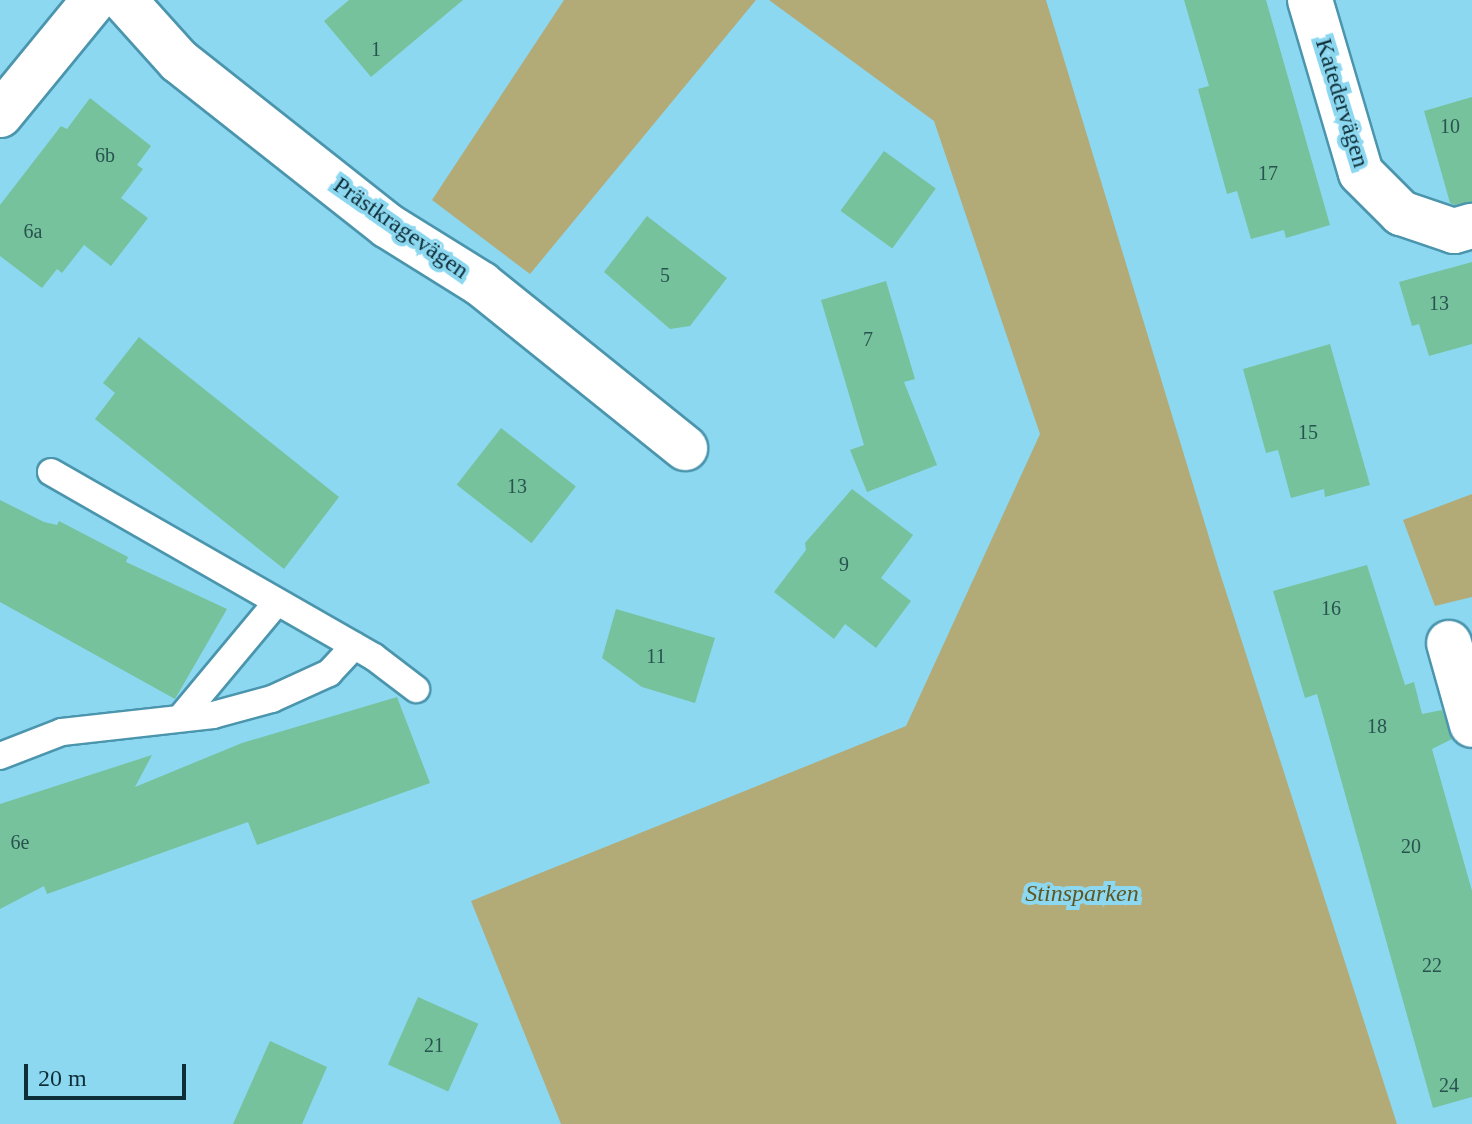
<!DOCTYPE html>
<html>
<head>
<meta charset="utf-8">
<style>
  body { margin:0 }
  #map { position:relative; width:1472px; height:1124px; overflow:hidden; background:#8dd8f1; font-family:"Times New Roman",serif }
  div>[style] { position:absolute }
  .green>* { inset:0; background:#b2ab78 }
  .building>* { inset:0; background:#75c29c; transform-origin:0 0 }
  .roads { filter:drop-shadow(2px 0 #4b95ad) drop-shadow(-2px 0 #4b95ad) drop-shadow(0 2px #4b95ad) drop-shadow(0 -2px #4b95ad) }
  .lane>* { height:26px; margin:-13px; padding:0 13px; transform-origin:13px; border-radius:13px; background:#fff }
  .street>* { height:44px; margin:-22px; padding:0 22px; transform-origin:22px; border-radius:22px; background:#fff }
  span { translate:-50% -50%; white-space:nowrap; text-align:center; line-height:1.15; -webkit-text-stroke:8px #8dd8f1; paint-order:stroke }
  .number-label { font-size:20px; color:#285350 }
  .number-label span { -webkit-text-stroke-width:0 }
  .street-label { font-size:24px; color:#0e2e37 }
  .park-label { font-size:24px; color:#5f5721; font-style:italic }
  .scale { position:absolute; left:24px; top:1064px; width:162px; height:36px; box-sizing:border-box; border:4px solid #0e2e37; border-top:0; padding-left:10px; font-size:24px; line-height:28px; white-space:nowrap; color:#0e2e37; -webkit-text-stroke:6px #8dd8f1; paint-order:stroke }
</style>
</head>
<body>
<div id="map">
  <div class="green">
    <i style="clip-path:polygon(564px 0,756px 0,530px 274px,432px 200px)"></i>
    <i style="clip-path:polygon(769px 0,1046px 0,1219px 570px,1397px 1124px,561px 1124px,471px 901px,906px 726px,1040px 434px,934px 121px)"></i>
    <i style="clip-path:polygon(1472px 494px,1472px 597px,1435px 606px,1403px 520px)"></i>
  </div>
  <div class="building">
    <i style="clip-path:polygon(349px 0,463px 0,371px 77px,324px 21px)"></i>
    <i style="clip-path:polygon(1184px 0,1266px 0,1330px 225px,1286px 238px,1284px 230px,1251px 239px,1237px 191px,1227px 194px,1198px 89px,1209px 86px)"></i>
    <i style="clip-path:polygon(1472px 97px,1472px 202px,1455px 205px,1450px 203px,1424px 111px)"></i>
    <i style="clip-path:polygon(90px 98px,151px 146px,137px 165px,143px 169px,121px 198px,148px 218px,111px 266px,84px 245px,62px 273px,57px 269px,42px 288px,0 256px,0 205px,61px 126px,67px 129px)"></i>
    <i style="left:884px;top:151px;width:64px;height:74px;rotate:36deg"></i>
    <i style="clip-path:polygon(647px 216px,727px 278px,690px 326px,670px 329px,604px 272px)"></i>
    <i style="clip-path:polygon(1472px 262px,1472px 344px,1429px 356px,1419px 324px,1412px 326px,1399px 282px)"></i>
    <i style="clip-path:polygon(886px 281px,915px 379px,904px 382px,937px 465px,867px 492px,850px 450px,864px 445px,821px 300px)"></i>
    <i style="clip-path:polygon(139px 337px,339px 497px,284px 569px,95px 419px,115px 393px,103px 383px)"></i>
    <i style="clip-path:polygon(1330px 344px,1370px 485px,1325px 497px,1324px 489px,1291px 498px,1278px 450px,1266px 453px,1243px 369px)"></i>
    <i style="left:501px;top:428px;width:95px;height:72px;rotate:38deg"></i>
    <i style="clip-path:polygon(852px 489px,913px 535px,881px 578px,911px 601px,876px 648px,845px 624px,834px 639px,774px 592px,806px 550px,805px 543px)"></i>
    <i style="clip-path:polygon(0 500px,44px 522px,57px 525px,59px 521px,128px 557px,126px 562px,227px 609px,175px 699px,0 602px)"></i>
    <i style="clip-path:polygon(1367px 565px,1405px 685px,1414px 682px,1422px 714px,1442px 710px,1452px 739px,1432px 749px,1472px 891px,1472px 1097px,1433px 1108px,1317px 694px,1305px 698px,1273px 591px)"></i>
    <i style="clip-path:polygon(616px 609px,715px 638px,695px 703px,642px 687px,602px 658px)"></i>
    <i style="clip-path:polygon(397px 697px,430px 783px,257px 845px,248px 822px,47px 894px,44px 886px,0 909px,0 804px,152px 755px,135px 787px,242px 743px)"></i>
    <i style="left:418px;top:997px;width:66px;height:74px;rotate:24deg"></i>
    <i style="clip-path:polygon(270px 1041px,327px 1067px,302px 1124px,233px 1124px)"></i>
  </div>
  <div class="roads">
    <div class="lane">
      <i style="left:51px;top:472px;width:372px;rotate:29.8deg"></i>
      <i style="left:374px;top:657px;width:53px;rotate:37.3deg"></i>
      <i style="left:182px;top:716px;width:147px;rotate:-50.2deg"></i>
      <i style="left:0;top:756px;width:66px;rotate:-21.2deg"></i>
      <i style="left:62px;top:732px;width:152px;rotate:-6.4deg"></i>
      <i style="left:213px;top:715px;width:61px;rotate:-15.2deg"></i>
      <i style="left:272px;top:699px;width:63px;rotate:-24.5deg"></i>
      <i style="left:329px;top:673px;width:37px;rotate:-47deg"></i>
    </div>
    <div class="street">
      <i style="left:124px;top:0;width:82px;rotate:48deg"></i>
      <i style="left:179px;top:61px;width:266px;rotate:38.3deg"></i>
      <i style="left:388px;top:226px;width:110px;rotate:31.9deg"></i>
      <i style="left:481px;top:284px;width:262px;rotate:38.8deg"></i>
      <i style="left:1310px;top:0;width:180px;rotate:73.6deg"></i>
      <i style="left:1361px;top:173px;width:57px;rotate:45deg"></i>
      <i style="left:1401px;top:213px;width:56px;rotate:18.8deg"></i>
      <i style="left:1454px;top:231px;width:19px;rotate:-16deg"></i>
      <i style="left:0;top:115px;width:149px;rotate:-50.7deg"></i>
      <i style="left:1449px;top:643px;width:85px;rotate:74.3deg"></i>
    </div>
  </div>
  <div class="number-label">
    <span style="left:376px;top:49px">1</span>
    <span style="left:1450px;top:126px">10</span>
    <span style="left:105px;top:155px">6b</span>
    <span style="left:1268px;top:173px">17</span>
    <span style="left:33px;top:231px">6a</span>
    <span style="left:665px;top:275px">5</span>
    <span style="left:1439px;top:303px">13</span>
    <span style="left:868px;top:339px">7</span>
    <span style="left:1308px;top:432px">15</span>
    <span style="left:517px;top:486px">13</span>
    <span style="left:844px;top:564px">9</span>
    <span style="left:1331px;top:608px">16</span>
    <span style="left:656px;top:656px">11</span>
    <span style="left:1377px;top:726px">18</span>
    <span style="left:20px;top:842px">6e</span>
    <span style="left:1411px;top:846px">20</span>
    <span style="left:1432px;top:965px">22</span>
    <span style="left:434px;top:1045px">21</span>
    <span style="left:1449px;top:1085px">24</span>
  </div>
  <div class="street-label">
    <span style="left:1342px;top:103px;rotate:73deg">Katedervägen</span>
    <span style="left:401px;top:228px;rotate:35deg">Prästkragevägen</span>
  </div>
  <div class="park-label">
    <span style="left:1082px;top:894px">Stinsparken</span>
  </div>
  <div class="scale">20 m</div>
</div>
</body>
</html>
